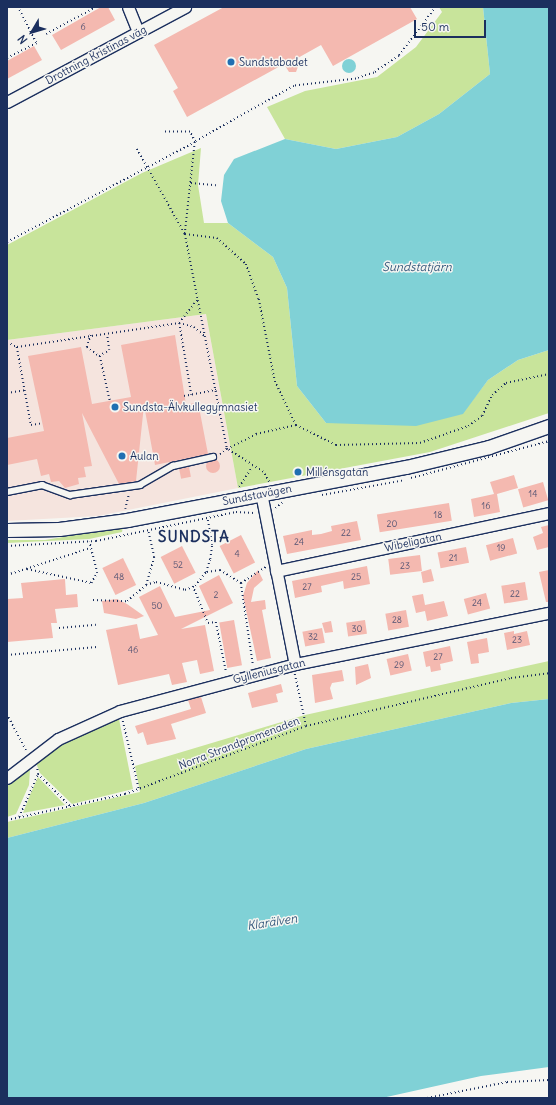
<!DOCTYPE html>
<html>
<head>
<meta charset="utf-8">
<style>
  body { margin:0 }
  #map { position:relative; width:556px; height:1105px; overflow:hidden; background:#f6f6f2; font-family:Delius,sans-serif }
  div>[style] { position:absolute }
  .built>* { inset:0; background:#f5e4de }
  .green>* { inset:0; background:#c8e49b }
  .water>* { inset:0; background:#80d1d6 }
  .round { border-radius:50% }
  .building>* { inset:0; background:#f4b9b0; transform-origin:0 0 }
  .path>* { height:1.5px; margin-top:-0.75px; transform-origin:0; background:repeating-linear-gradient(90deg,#1b2f5e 0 1px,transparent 0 4px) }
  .roads { filter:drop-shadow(1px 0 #1b2f5e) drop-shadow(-1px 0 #1b2f5e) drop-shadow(0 1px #1b2f5e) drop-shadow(0 -1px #1b2f5e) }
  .service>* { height:5.5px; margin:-2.75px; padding:0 2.75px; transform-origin:2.75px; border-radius:2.75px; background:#f6f6f2 }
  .minor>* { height:11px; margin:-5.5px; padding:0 5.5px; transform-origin:5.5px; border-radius:5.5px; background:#f6f6f2 }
  .tertiary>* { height:13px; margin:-6.5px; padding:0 6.5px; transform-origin:6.5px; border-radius:6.5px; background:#f6f6f2 }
  .dots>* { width:11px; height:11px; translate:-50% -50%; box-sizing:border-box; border:2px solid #f6f6f2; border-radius:50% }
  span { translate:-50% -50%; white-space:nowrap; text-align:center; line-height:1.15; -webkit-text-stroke:3px #f6f6f2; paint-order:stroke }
  .number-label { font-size:9px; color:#515272 }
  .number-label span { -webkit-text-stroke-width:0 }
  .street-label { font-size:11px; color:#1b2f5e }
  .poi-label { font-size:11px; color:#1b2f5e }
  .left { translate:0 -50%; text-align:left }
  .water-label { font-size:12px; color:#34587c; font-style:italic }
  .district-label { font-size:15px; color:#1b2f5e; font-weight:700; letter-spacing:1px }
  .frame { position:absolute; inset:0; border:8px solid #1b2f5e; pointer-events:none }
  .north { position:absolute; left:12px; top:12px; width:40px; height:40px; -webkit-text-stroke:3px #f6f6f2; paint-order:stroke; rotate:232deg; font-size:11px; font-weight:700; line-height:16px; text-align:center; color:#1b2f5e }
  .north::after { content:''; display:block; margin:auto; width:14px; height:18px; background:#1b2f5e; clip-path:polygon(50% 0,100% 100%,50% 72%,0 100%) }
  .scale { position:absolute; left:414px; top:20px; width:72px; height:18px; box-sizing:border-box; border:2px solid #1b2f5e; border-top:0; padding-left:5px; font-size:12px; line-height:14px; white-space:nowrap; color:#1b2f5e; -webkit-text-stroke:3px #f6f6f2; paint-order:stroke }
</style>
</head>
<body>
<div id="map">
  <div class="built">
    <i style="clip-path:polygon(206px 314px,238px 488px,98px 516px,7px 521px,7px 340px)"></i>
  </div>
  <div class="green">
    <i style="clip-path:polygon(439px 7px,483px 7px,490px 74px,439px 114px,397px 137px,336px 149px,285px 139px,267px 107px,305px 91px,377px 77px,416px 47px,442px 12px)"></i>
    <i style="clip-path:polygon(201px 148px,198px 185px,204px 223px,228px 223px,273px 257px,287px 288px,297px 386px,326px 423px,462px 414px,488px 380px,518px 360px,549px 350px,549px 413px,430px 452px,238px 488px,206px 314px,7px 340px,7px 245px,142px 173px)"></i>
    <i style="clip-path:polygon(123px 527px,122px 532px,89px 539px,7px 543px,7px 540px,45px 540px)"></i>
    <i style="clip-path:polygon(549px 661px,549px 699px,511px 703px,306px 749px,144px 803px,7px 838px,7px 822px,140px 792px,135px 766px,305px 715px)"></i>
    <i style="clip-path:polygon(119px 719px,133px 789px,72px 804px,40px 773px,36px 763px,68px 738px)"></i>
    <i style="clip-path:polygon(30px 769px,29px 785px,16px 814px,7px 817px,7px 786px)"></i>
    <i style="clip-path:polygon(38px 777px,65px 805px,23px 813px,30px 795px)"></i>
  </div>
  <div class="water">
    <i style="clip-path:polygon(483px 7px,549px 7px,549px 350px,518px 360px,488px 380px,463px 414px,416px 426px,326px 423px,297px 386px,287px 288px,273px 257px,228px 223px,221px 201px,224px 175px,234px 159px,285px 139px,336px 149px,397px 137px,439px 114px,490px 74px)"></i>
    <i class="round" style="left:342px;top:59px;width:14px;height:14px"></i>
    <i style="clip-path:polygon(549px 699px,549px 1067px,481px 1076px,382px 1098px,7px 1098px,7px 838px,144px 803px,306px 749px,511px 703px)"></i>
  </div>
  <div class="building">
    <i style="clip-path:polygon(101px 7px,108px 7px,115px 20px,61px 50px,52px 35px)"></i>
    <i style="clip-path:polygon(224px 7px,410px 7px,417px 19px,333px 66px,321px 45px,296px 59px,299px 64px,296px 72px,289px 72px,284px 64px,187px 117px,173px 91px,178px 88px,154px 45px)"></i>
    <i style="clip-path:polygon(34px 46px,42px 60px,7px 79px,7px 61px)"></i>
    <i style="clip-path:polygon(175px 335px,186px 405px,198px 402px,208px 454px,155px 465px,144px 405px,136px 481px,119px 484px,82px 413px,92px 466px,84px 467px,86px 477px,78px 478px,79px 484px,65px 488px,59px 481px,51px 482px,49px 474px,41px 476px,37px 459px,7px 465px,7px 438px,44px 431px,28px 356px,81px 347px,92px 404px,131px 397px,121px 345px)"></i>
    <i class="round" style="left:206px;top:459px;width:14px;height:14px"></i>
    <i style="left:189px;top:467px;width:10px;height:10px;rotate:79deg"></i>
    <i style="clip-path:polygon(514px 475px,518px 488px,497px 494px,500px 512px,474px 517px,471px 499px,494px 494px,490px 482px)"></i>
    <i style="left:543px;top:482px;width:19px;height:26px;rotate:74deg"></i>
    <i style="left:449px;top:503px;width:18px;height:73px;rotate:81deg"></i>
    <i style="clip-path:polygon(357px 521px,361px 540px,287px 554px,283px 536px,312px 530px,312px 535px,321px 534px,332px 531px,331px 526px)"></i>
    <i style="clip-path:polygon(549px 525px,549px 547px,537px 550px,533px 537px,543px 533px,541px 527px)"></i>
    <i style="left:241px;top:535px;width:31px;height:24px;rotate:63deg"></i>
    <i style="left:513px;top:538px;width:16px;height:28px;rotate:75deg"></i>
    <i style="left:182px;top:546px;width:30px;height:24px;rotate:63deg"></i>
    <i style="left:466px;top:547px;width:16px;height:29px;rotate:79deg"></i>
    <i style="left:420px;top:555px;width:16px;height:32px;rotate:83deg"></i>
    <i style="left:123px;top:558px;width:30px;height:23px;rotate:64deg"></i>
    <i style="clip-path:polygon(367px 566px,370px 584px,344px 589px,343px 581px,321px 586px,322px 592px,295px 598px,292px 581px)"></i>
    <i style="clip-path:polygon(431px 569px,434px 581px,423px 583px,421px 572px)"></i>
    <i style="clip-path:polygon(258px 570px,263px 580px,254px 588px,251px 602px,265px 600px,266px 609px,262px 610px,271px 658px,257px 661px,243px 596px,247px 583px)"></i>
    <i style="clip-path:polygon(549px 570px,549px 602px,546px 602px,539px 572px)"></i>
    <i style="clip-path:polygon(219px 575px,233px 603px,181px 629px,205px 625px,214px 671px,200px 674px,197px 660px,182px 663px,187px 682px,172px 685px,169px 674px,118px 685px,106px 630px,137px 624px,140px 639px,158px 635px,139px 597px,160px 586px,175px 617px,210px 610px,199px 586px)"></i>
    <i style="clip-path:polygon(65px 579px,66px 595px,77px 594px,78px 607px,55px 609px,57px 623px,51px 623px,53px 638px,7px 642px,7px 599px,23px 598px,21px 583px)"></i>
    <i style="left:525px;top:582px;width:18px;height:24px;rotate:81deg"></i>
    <i style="left:486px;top:593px;width:16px;height:23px;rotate:75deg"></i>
    <i style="clip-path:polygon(423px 594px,425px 605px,444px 601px,448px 616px,427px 621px,425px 611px,416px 613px,412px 596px)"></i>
    <i style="clip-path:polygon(117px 599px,127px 604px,144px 616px,136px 619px,104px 613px,102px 601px)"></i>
    <i style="left:406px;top:610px;width:17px;height:21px;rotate:80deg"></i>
    <i style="left:234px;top:620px;width:46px;height:15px;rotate:80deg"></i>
    <i style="left:365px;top:620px;width:14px;height:19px;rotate:82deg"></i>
    <i style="clip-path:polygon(331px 621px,333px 632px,325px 633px,322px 623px)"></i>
    <i style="left:322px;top:628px;width:15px;height:20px;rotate:79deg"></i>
    <i style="clip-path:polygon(514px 631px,514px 634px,527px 631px,530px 645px,507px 650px,504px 633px)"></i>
    <i style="clip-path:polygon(487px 638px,489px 652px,478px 654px,479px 663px,471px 664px,467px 642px)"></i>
    <i style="clip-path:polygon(450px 646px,453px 661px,440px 664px,441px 670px,431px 672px,430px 666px,426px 667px,423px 652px)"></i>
    <i style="left:408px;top:654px;width:17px;height:22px;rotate:77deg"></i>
    <i style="clip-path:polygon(368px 664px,371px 678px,356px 685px,355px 667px)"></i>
    <i style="clip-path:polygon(342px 670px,344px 681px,332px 683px,330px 688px,333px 699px,315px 703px,312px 675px)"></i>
    <i style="clip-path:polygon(281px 684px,283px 692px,276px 694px,278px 702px,252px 708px,248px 693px)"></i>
    <i style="clip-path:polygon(201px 697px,206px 713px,171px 724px,176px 739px,147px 745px,143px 732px,138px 734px,135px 726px,191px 709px,188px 700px)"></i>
  </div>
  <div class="path">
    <i style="left:436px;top:7px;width:61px;rotate:127.1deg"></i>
    <i style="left:399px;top:56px;width:30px;rotate:146deg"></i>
    <i style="left:374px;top:73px;width:19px;rotate:162deg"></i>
    <i style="left:356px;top:79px;width:62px;rotate:173.6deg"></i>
    <i style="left:294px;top:86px;width:114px;rotate:150.5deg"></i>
    <i style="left:195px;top:142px;width:93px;rotate:96.2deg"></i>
    <i style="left:185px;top:234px;width:32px;rotate:7deg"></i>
    <i style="left:217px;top:238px;width:39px;rotate:42deg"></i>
    <i style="left:246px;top:264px;width:37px;rotate:70deg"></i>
    <i style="left:259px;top:299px;width:84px;rotate:79deg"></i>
    <i style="left:275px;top:381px;width:49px;rotate:64.5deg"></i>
    <i style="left:296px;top:425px;width:45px;rotate:26.6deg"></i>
    <i style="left:336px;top:445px;width:84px;rotate:-1.4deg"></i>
    <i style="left:420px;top:443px;width:51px;rotate:-19.5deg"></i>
    <i style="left:468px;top:426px;width:17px;rotate:-36deg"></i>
    <i style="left:482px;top:416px;width:23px;rotate:-65deg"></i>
    <i style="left:492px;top:395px;width:18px;rotate:-41deg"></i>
    <i style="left:506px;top:383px;width:44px;rotate:-11.8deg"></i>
    <i style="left:46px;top:34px;width:57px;rotate:-28.4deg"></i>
    <i style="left:7px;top:58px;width:33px;rotate:-27deg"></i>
    <i style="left:36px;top:43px;width:37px;rotate:-117deg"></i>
    <i style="left:137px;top:149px;width:98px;rotate:60.5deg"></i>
    <i style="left:185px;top:234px;width:219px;rotate:78.9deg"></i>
    <i style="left:227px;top:449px;width:9px;rotate:139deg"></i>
    <i style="left:191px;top:183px;width:25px;rotate:5deg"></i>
    <i style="left:7px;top:242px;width:213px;rotate:-28deg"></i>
    <i style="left:195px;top:142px;width:11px;rotate:-117deg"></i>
    <i style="left:190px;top:132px;width:26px;rotate:180deg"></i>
    <i style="left:91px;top:335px;width:13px;rotate:108deg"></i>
    <i style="left:87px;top:347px;width:15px;rotate:37deg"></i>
    <i style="left:99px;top:356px;width:12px;rotate:-31deg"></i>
    <i style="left:109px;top:350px;width:14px;rotate:-98deg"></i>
    <i style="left:7px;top:342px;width:11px;rotate:27deg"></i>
    <i style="left:17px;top:347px;width:164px;rotate:-8.4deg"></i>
    <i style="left:179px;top:323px;width:31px;rotate:-52deg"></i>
    <i style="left:17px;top:347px;width:79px;rotate:79.8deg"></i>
    <i style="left:31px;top:425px;width:12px;rotate:-9deg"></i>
    <i style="left:100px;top:356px;width:46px;rotate:77.5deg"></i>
    <i style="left:7px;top:393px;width:18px;rotate:-9deg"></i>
    <i style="left:191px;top:395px;width:73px;rotate:-99.5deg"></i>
    <i style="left:179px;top:323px;width:16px;rotate:15deg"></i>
    <i style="left:194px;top:327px;width:16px;rotate:40deg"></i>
    <i style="left:184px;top:396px;width:33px;rotate:-11deg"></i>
    <i style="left:411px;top:478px;width:143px;rotate:-15deg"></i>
    <i style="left:269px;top:482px;width:12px;rotate:-121deg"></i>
    <i style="left:263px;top:472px;width:43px;rotate:-147.4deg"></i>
    <i style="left:227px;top:449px;width:33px;rotate:-27deg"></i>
    <i style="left:256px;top:434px;width:41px;rotate:-12.7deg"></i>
    <i style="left:239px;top:487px;width:24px;rotate:-57deg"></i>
    <i style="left:322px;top:495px;width:84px;rotate:-10.2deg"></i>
    <i style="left:275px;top:508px;width:10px;rotate:-37deg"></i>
    <i style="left:125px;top:509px;width:16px;rotate:-76deg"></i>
    <i style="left:7px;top:546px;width:89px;rotate:-3.2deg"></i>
    <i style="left:96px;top:541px;width:143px;rotate:-11.7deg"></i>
    <i style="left:236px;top:512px;width:18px;rotate:3deg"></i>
    <i style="left:27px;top:569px;width:66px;rotate:12.3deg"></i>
    <i style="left:91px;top:583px;width:12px;rotate:-59deg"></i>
    <i style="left:97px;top:573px;width:32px;rotate:-104deg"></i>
    <i style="left:207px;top:572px;width:13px;rotate:-9deg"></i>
    <i style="left:220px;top:570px;width:25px;rotate:32deg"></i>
    <i style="left:241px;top:583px;width:30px;rotate:-33deg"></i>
    <i style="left:7px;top:575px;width:87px;rotate:-18deg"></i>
    <i style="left:241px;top:583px;width:82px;rotate:81.6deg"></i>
    <i style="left:146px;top:585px;width:10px;rotate:-17deg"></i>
    <i style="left:156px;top:582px;width:30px;rotate:15deg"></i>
    <i style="left:185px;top:590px;width:11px;rotate:-22deg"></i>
    <i style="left:195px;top:586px;width:18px;rotate:-52deg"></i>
    <i style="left:206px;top:572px;width:14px;rotate:-73deg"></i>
    <i style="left:210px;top:559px;width:14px;rotate:-82deg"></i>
    <i style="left:212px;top:545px;width:27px;rotate:-100deg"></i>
    <i style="left:193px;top:586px;width:40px;rotate:68deg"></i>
    <i style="left:208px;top:623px;width:8px;rotate:-7deg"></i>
    <i style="left:216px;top:622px;width:50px;rotate:78.5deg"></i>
    <i style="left:93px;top:600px;width:34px;rotate:2deg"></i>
    <i style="left:127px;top:601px;width:25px;rotate:-40deg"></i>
    <i style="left:146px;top:585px;width:29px;rotate:-74deg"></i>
    <i style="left:154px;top:557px;width:27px;rotate:-103deg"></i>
    <i style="left:59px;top:628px;width:37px;rotate:-5deg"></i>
    <i style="left:7px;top:655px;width:90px;rotate:-5.1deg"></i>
    <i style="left:295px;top:674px;width:52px;rotate:77.8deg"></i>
    <i style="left:7px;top:714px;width:41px;rotate:62.2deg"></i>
    <i style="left:123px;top:721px;width:70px;rotate:76.8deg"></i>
    <i style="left:38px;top:774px;width:47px;rotate:45deg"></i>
    <i style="left:19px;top:817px;width:47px;rotate:-66.2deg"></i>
    <i style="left:38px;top:774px;width:5px;rotate:-101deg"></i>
    <i style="left:7px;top:820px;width:121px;rotate:-12.4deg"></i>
    <i style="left:125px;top:794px;width:193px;rotate:-20.6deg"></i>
    <i style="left:306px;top:726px;width:211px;rotate:-13.2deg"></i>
    <i style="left:511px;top:678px;width:38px;rotate:-7deg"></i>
    <i style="left:427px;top:1098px;width:82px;rotate:-11.3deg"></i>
    <i style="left:507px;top:1082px;width:42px;rotate:-2.7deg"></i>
  </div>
  <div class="roads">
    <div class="service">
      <i style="left:7px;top:492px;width:36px;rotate:-11deg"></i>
      <i style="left:42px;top:485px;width:30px;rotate:20deg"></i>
      <i style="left:70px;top:495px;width:71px;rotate:-8.1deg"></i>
      <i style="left:140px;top:485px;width:38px;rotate:-30deg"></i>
      <i style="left:173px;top:466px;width:41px;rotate:-12.7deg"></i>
    </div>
    <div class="minor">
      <i style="left:128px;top:7px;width:27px;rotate:68deg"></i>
      <i style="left:7px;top:102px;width:202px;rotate:-28.1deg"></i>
      <i style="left:261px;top:493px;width:174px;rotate:78.8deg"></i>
      <i style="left:276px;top:571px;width:279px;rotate:-12deg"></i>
      <i style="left:7px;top:778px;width:64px;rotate:-37.4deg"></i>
      <i style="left:58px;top:739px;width:68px;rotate:-24.3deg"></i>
      <i style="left:120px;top:711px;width:181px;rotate:-15deg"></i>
      <i style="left:295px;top:664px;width:259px;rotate:-11.4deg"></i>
    </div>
    <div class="tertiary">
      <i style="left:7px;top:530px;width:52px;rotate:-1.1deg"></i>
      <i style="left:59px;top:529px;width:69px;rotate:-7.5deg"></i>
      <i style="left:127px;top:520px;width:284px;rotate:-10.8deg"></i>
      <i style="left:406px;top:467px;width:85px;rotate:-13.5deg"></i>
      <i style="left:489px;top:447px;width:64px;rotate:-19.3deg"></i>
    </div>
  </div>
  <div class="dots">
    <i style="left:231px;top:62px;background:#1f6fb2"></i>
    <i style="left:115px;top:407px;background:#1f6fb2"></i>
    <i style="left:122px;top:456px;background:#1f6fb2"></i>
    <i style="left:298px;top:472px;background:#1f6fb2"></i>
  </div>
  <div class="number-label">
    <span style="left:83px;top:27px">6</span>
    <span style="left:533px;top:494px">14</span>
    <span style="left:486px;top:506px">16</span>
    <span style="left:438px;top:515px">18</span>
    <span style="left:392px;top:524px">20</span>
    <span style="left:346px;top:533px">22</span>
    <span style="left:299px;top:542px">24</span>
    <span style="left:501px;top:548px">19</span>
    <span style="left:237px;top:554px">4</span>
    <span style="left:453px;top:558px">21</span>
    <span style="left:178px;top:565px">52</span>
    <span style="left:405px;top:566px">23</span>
    <span style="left:119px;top:577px">48</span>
    <span style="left:356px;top:577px">25</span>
    <span style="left:307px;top:587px">27</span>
    <span style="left:515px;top:594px">22</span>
    <span style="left:216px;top:595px">2</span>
    <span style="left:477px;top:603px">24</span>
    <span style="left:157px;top:606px">50</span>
    <span style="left:397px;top:620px">28</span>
    <span style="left:357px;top:629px">30</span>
    <span style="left:313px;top:637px">32</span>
    <span style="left:517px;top:640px">23</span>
    <span style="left:133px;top:650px">46</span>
    <span style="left:438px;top:657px">27</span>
    <span style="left:399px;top:665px">29</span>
  </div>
  <div class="street-label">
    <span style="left:96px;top:55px;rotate:-28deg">Drottning Kristinas väg</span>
    <span style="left:257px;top:495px;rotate:-11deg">Sundstavägen</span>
    <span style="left:413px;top:542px;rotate:-12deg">Wibeligatan</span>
    <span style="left:269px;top:671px;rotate:-14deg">Gylleniusgatan</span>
    <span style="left:239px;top:743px;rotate:-21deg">Norra Strandpromenaden</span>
  </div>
  <div class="poi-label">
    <span class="left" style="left:239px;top:62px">Sundstabadet</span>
    <span class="left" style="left:123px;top:407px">Sundsta-Älvkullegymnasiet</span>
    <span class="left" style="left:130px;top:456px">Aulan</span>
    <span class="left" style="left:306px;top:472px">Millénsgatan</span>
  </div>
  <div class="water-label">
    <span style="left:417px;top:267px">Sundstatjärn</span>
    <span style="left:272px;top:922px;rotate:-9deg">Klarälven</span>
  </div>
  <div class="district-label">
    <span style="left:194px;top:537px">SUNDSTA</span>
  </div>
  <div class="frame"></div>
  <div class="north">N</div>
  <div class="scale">50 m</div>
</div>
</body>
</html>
